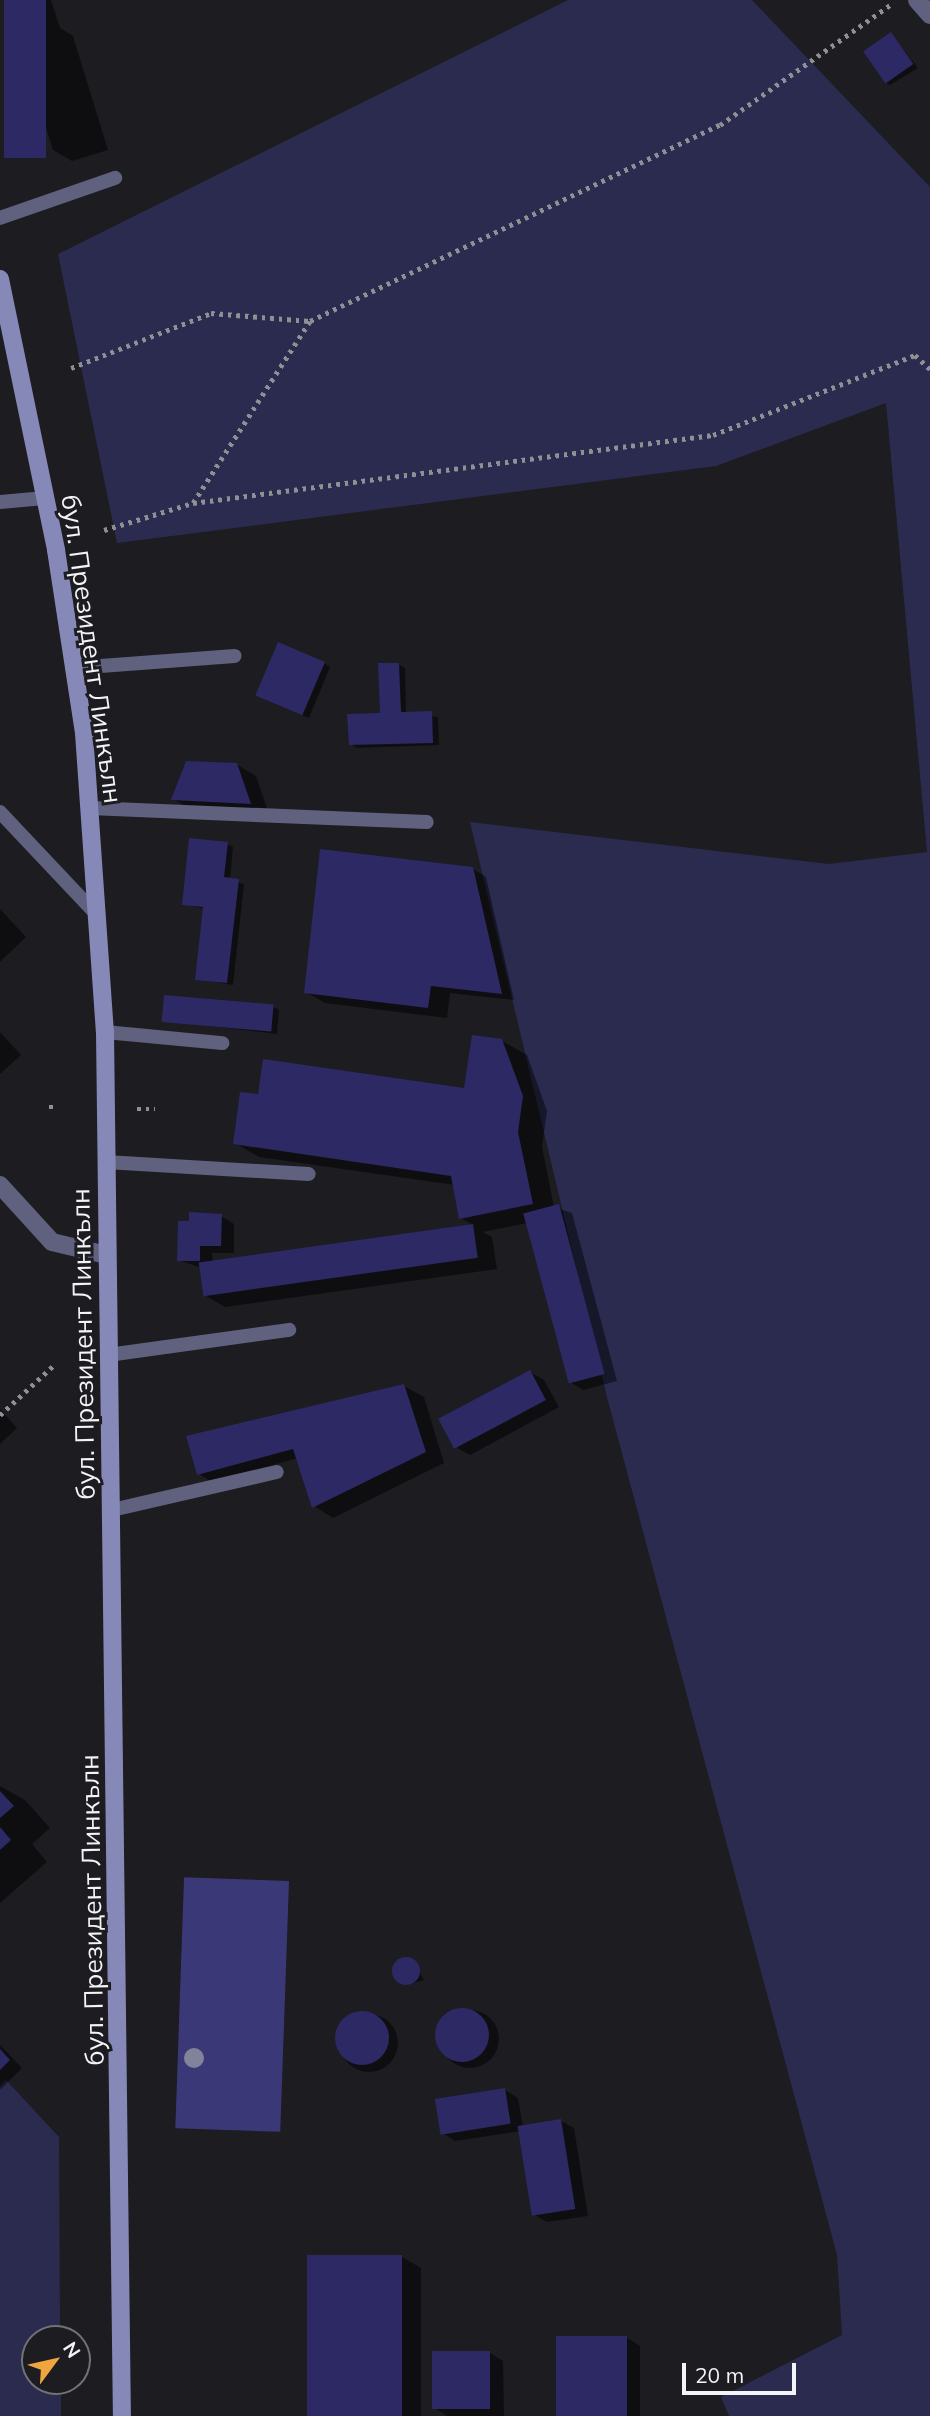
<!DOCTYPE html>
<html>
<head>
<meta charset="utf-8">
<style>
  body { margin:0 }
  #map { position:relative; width:930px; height:2416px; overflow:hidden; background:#1c1c21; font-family:Mulish,sans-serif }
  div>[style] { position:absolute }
  .green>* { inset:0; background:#2b2b50 }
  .forest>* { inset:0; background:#3a3876; transform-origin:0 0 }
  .shadow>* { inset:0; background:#0007 }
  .round { border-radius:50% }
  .building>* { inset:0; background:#2d2965; transform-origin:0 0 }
  .path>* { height:4.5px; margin-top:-2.25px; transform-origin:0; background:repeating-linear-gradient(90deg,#909094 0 3.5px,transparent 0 8.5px) }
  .lane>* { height:14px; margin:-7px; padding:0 7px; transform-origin:7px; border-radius:7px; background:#5f617e }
  .street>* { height:18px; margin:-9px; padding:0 9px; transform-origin:9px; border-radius:9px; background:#5f617e }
  .secondary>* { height:18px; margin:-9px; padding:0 9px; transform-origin:9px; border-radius:9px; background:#8689b7 }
  .trees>* { width:20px; height:20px; margin:-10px; border-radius:50%; background:#81839b }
  span { translate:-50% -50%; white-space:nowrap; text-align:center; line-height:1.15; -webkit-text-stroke:6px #1c1c21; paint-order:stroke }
  .street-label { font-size:26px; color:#f3f4f7 }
  .north { position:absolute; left:21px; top:2325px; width:70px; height:70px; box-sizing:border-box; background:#1c1c21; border:2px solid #727277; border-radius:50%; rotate:57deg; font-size:19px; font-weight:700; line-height:28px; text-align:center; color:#f3f4f7 }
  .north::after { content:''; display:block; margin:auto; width:24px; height:32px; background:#f0a63f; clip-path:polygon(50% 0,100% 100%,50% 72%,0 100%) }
  .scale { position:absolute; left:682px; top:2363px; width:114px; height:32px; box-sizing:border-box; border:4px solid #f3f4f7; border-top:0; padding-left:9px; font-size:21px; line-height:24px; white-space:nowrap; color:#f3f4f7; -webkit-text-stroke:5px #1c1c21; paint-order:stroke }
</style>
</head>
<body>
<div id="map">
  <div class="green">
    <i style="clip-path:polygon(568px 0,752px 0,930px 187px,930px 2416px,729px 2416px,721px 2397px,842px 2335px,837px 2255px,608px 1401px,470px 822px,829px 864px,927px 852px,886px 403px,716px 466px,117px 543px,58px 254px)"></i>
    <i style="clip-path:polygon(6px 2080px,59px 2137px,60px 2339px,35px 2339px,35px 2381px,61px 2381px,61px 2416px,0 2416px,0 2086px)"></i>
  </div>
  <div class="forest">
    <i style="left:289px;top:1881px;width:251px;height:105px;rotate:92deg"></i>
  </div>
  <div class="shadow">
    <i style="clip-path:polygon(6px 0,51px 0,60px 28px,73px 36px,108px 150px,72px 161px,53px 150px)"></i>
    <i style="clip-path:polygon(891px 34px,918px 68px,890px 85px,884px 82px)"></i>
    <i style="clip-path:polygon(324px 663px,330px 667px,309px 718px,264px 699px)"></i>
    <i style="clip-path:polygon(398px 664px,405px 668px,406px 714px,438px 717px,439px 745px,357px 748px,351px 744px,382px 714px)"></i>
    <i style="clip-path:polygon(236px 764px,256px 776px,269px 814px,192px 810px,173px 799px)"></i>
    <i style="clip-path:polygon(227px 844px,233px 847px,230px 880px,244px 884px,233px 985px,197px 979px,205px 909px,184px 904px)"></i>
    <i style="clip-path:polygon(473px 869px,486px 877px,514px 1000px,450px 993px,447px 1018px,325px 1003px,306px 992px)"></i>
    <i style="clip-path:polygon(0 909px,26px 937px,0 962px)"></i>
    <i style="clip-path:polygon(273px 1007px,279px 1010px,277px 1034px,164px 1021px)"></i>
    <i style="clip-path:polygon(0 1032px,21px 1055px,0 1074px)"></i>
    <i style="clip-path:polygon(502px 1041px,527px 1055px,547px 1111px,542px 1147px,554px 1207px,572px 1213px,617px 1381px,583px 1390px,570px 1382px,527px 1223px,483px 1232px,492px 1237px,497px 1269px,225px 1307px,206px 1296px,201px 1268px,179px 1260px,221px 1216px,234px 1224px,234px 1253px,212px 1253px,213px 1263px,475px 1226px,461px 1218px,455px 1185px,259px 1157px,235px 1143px,260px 1096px,466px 1089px)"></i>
    <i style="clip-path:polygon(530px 1372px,544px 1380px,559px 1407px,470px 1455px,457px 1448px)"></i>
    <i style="clip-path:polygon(404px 1386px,424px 1397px,444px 1463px,333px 1518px,314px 1506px,298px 1458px,212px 1482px,199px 1474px,189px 1437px)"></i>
    <i style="clip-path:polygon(0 1409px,17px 1428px,0 1444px)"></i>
    <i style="clip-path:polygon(0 1786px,25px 1800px,50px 1828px,32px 1844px,47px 1862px,0 1903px)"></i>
    <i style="clip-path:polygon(412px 1960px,424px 1980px,407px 1985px,395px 1965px)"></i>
    <i class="round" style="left:441px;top:2010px;width:58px;height:58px"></i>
    <i class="round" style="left:340px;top:2014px;width:58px;height:58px"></i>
    <i style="clip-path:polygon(0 2045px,22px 2068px,1px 2089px,0 2089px)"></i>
    <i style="clip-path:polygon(505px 2090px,518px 2098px,523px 2127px,561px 2121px,574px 2128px,588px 2216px,547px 2222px,533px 2214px,521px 2131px,455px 2141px,442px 2133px)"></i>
    <i style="clip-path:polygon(402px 2257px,421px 2268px,421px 2416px,308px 2416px)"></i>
    <i style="clip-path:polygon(627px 2338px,640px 2346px,640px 2416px,558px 2416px)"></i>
    <i style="clip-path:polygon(490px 2353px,503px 2361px,504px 2416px,447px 2416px,434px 2408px)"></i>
  </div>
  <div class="building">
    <i style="left:4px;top:0;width:42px;height:158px"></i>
    <i style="left:891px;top:32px;width:39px;height:34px;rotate:55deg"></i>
    <i style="left:278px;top:642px;width:51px;height:58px;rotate:23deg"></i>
    <i style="clip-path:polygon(378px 663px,399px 663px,401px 712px,432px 711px,433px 743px,349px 745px,347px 714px,380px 713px)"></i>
    <i style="clip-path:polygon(186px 761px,237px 763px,251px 804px,171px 800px)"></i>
    <i style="clip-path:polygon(189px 838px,228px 842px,224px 877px,239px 879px,227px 983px,195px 980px,203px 907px,182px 905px)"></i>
    <i style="clip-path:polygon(320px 849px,473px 867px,502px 994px,431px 986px,428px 1008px,304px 993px)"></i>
    <i style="left:164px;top:995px;width:110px;height:27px;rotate:5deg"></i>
    <i style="clip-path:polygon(472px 1035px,502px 1039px,523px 1096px,518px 1132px,533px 1204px,459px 1219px,451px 1176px,233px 1144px,240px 1092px,258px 1094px,263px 1059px,464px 1088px)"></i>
    <i style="left:559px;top:1204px;width:176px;height:37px;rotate:75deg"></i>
    <i style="clip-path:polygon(189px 1212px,222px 1214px,221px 1246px,200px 1246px,200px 1261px,177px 1261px,178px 1221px,189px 1221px)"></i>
    <i style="left:473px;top:1224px;width:34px;height:277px;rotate:82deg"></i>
    <i style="left:530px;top:1370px;width:34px;height:104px;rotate:62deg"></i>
    <i style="clip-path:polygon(404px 1384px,426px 1452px,312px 1508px,293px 1449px,197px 1475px,186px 1436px)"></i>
    <i style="clip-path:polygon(0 1791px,14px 1806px,0 1818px)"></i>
    <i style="clip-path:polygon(0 1827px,11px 1840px,0 1850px)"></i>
    <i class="round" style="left:392px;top:1957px;width:28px;height:28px"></i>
    <i class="round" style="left:435px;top:2008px;width:54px;height:54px"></i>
    <i class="round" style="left:335px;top:2011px;width:54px;height:54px"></i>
    <i style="clip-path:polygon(0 2049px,10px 2060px,0 2070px)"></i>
    <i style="left:505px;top:2088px;width:36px;height:71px;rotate:81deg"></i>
    <i style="left:561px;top:2119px;width:91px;height:44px;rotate:81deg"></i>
    <i style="left:307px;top:2255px;width:95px;height:161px"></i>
    <i style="left:556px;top:2336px;width:71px;height:80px"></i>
    <i style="left:432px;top:2351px;width:58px;height:58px"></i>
  </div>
  <div class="path">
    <i style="left:71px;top:368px;width:150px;rotate:-21.4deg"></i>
    <i style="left:211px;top:313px;width:99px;rotate:4.6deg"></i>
    <i style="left:310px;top:321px;width:454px;rotate:-25.6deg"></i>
    <i style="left:720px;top:125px;width:208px;rotate:-35.2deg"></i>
    <i style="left:193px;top:503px;width:524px;rotate:-7.45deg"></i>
    <i style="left:713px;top:435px;width:217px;rotate:-21.6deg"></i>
    <i style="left:915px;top:355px;width:21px;rotate:43deg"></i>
    <i style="left:104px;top:530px;width:93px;rotate:-16.9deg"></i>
    <i style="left:193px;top:503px;width:216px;rotate:-57.3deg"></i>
    <i style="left:49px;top:1107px;width:8px"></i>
    <i style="left:137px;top:1109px;width:18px"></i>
    <i style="left:0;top:1415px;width:72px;rotate:-42.8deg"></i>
  </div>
  <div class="lane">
    <i style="left:0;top:218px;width:122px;rotate:-19.2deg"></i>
    <i style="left:0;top:502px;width:45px;rotate:-5.1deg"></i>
    <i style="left:74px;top:668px;width:161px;rotate:-4.3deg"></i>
    <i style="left:90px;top:808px;width:337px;rotate:2.4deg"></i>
    <i style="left:0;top:812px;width:143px;rotate:46.7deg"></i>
    <i style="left:105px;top:1032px;width:118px;rotate:5.4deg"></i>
    <i style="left:106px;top:1162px;width:203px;rotate:3.4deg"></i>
    <i style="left:108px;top:1355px;width:183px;rotate:-7.9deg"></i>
    <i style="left:112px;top:1510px;width:169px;rotate:-13deg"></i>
  </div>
  <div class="street">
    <i style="left:917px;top:0;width:20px;rotate:49deg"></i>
    <i style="left:0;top:1185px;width:77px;rotate:47.6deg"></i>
    <i style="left:52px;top:1242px;width:56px;rotate:13.5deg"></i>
  </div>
  <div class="secondary">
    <i style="left:0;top:279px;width:277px;rotate:78.3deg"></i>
    <i style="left:56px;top:550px;width:185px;rotate:81.3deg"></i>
    <i style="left:84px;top:733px;width:300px;rotate:86deg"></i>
    <i style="left:105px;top:1032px;width:1384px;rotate:89.3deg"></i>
  </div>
  <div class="trees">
    <i style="left:194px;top:2058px"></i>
  </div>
  <div class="street-label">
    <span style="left:92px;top:649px;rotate:82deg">бул. Президент Линкълн</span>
    <span style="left:83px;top:1344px;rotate:-91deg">бул. Президент Линкълн</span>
    <span style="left:92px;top:1910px;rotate:-91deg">бул. Президент Линкълн</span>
  </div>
  <div class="north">N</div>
  <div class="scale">20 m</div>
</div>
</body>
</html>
